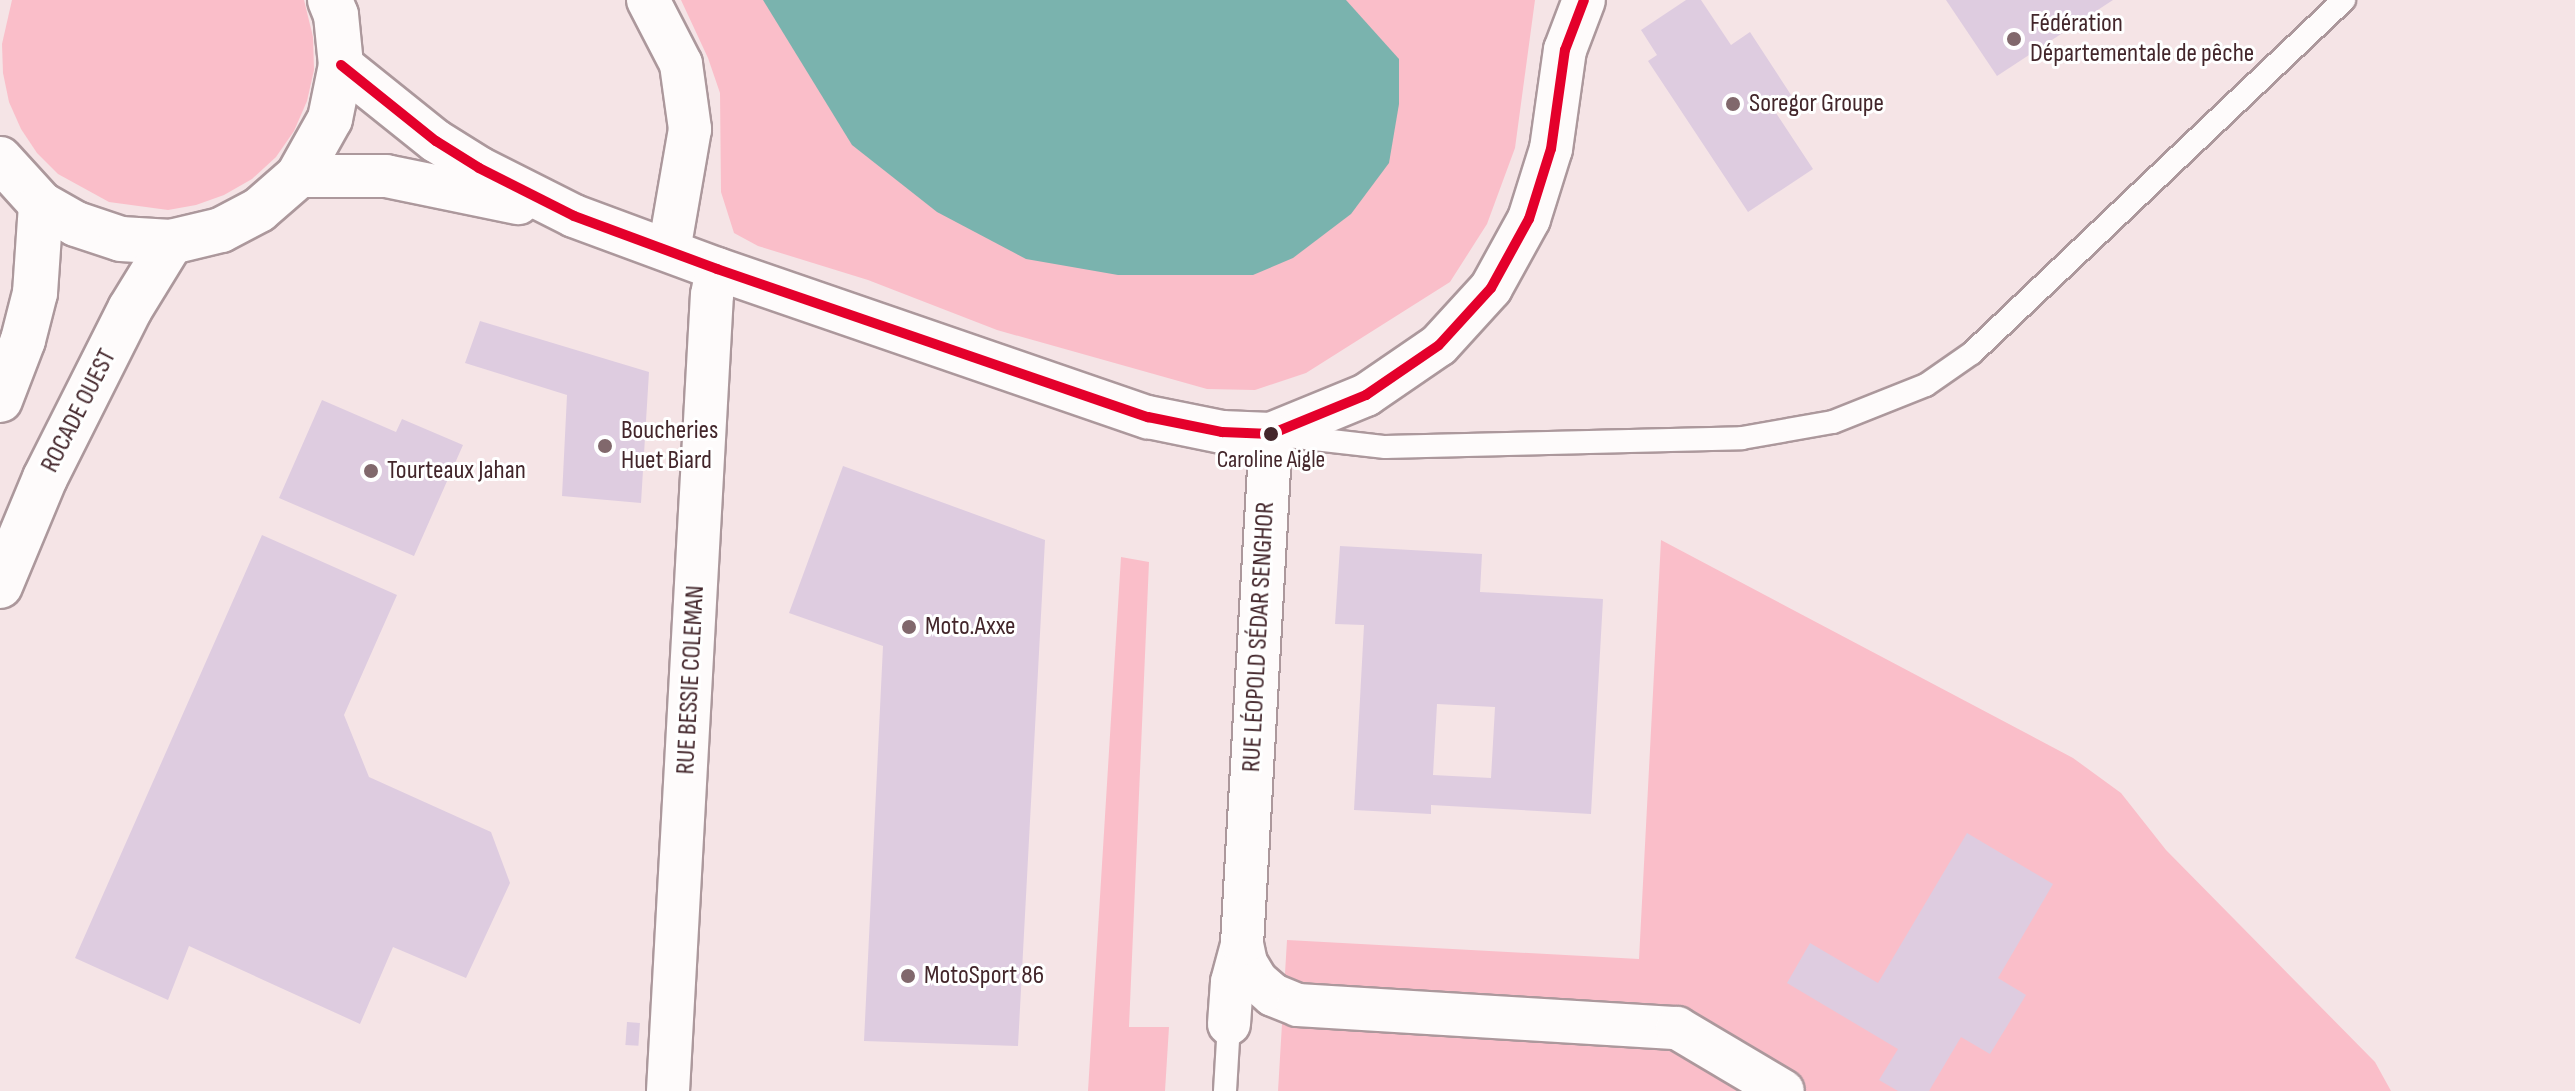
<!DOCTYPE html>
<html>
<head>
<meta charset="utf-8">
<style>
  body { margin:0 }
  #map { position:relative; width:2575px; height:1091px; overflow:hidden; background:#f5e4e6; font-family:"Sofia Sans Condensed",sans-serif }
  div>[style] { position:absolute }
  .green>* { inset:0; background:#fabec9 }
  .water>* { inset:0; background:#7ab3ae }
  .building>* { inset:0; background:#decce0; transform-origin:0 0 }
  .roads { filter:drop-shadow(2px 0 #ac989c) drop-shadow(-2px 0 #ac989c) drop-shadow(0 2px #ac989c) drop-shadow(0 -2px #ac989c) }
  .lane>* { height:22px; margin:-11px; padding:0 11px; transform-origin:11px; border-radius:11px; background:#fefbfb }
  .street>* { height:42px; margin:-21px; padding:0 21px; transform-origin:21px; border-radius:21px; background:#fefbfb }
  .primary>* { height:44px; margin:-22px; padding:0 22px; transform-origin:22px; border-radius:22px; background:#fefbfb }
  .bus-1>* { height:10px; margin:-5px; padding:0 5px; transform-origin:5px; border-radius:5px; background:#e4002b }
  .dots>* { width:22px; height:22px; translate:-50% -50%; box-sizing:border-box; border:4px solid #fff; border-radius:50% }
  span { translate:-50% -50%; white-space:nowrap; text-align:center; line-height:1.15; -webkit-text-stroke:6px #fff; paint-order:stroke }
  .bus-label { font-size:24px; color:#43262b }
  .poi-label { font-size:26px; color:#43262b }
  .left { translate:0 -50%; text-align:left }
  .street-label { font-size:26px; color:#43262b }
</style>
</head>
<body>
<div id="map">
  <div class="green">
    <i style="clip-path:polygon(12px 0,304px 0,313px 37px,314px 70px,307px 101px,294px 131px,276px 157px,252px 179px,224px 195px,196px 205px,168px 210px,109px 202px,58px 174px,37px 153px,21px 129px,9px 102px,3px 73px,2px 44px)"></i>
    <i style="clip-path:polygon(681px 0,1535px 0,1515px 148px,1487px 224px,1450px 282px,1306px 373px,1255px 390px,1207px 389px,997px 330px,868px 280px,758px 246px,734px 233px,721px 192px,720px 93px,708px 58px)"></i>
    <i style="clip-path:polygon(1661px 540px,2073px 758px,2121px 793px,2166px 850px,2375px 1062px,2391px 1091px,1278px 1091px,1287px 940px,1639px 959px)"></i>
    <i style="clip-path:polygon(1121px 557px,1149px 562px,1129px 1027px,1169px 1027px,1165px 1091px,1088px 1091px)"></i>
  </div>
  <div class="water">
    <i style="clip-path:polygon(763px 0,1346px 0,1399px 59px,1399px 104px,1389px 163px,1351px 214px,1293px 258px,1253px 275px,1118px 275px,1026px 259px,937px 212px,852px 145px)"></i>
  </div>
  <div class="building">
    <i style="clip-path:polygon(1686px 0,1701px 0,1731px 45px,1750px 32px,1793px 98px,1774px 110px,1813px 169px,1748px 212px,1648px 61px,1657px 55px,1641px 30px)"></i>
    <i style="clip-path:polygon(1946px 0,2113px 0,1997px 76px)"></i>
    <i style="clip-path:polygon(480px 321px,649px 372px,641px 503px,562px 496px,567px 395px,465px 363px)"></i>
    <i style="clip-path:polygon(322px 400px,396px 432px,402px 419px,463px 445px,414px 556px,279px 498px)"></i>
    <i style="clip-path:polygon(843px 466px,1045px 540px,1018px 1046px,864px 1041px,883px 646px,789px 613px)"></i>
    <i style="clip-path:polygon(262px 535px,397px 595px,344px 715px,369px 777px,491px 832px,510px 883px,466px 978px,393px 947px,360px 1024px,189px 946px,168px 1000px,75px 958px)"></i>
    <i style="clip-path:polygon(evenodd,1340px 546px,1482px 554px,1480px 592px,1603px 599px,1591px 814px,1431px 805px,1431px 814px,1354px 810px,1364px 625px,1335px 624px,1340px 546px,1437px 704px,1495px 707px,1491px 778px,1433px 775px,1437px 704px)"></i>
    <i style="clip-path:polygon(1967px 833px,2053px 884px,1998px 978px,2026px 995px,1990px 1054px,1961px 1037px,1929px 1091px,1898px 1091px,1879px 1080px,1898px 1049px,1787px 983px,1810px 943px,1878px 983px)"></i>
    <i style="left:627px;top:1022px;width:13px;height:23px;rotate:4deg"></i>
  </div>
  <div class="roads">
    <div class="lane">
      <i style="left:1288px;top:436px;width:98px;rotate:6.5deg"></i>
      <i style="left:1385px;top:447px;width:357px;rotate:-1.4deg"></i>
      <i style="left:1742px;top:438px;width:92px;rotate:-10deg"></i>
      <i style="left:1833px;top:422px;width:100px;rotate:-21.7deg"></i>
      <i style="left:1926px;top:385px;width:56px;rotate:-34.8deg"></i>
      <i style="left:1972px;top:353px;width:513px;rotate:-43.5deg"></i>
      <i style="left:1225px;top:1091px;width:67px;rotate:-86.6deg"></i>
    </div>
    <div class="street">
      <i style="left:648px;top:0;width:72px;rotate:62.7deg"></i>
      <i style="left:681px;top:64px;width:66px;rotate:82.1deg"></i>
      <i style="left:690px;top:129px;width:123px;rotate:99.8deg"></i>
      <i style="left:341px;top:65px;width:122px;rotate:38.7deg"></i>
      <i style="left:436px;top:141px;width:51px;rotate:32.1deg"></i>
      <i style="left:479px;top:168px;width:106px;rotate:26.8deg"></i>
      <i style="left:574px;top:216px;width:153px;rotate:20.3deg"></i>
      <i style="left:717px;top:269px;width:456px;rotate:19deg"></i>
      <i style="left:1148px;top:417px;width:76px;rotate:11.5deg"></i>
      <i style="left:1222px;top:432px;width:49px;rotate:2.3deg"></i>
      <i style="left:1271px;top:434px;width:103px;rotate:-22.3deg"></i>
      <i style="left:1366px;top:395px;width:88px;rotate:-34.4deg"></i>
      <i style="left:1439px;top:345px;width:77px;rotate:-47.6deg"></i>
      <i style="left:1491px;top:288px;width:79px;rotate:-61.2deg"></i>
      <i style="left:1529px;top:219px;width:73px;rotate:-72.6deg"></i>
      <i style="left:1551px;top:149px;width:100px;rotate:-82deg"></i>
      <i style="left:1565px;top:50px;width:53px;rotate:-69.2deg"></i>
      <i style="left:298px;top:176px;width:88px"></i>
      <i style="left:386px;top:176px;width:135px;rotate:11.6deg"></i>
      <i style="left:1242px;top:944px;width:19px;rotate:78deg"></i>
      <i style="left:1246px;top:963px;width:21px;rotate:59deg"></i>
      <i style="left:1257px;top:981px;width:21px;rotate:41deg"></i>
      <i style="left:1273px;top:995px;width:27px;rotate:22deg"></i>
      <i style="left:1298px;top:1005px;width:380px;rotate:3.5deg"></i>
      <i style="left:1677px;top:1028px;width:123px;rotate:30.7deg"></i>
      <i style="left:1229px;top:1024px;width:42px;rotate:-85.9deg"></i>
      <i style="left:1232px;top:982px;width:39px;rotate:-75deg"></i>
      <i style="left:1242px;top:944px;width:511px;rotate:-86.75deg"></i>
      <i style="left:668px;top:1091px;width:797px;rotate:-86.84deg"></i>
      <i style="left:712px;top:295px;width:26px;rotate:-79deg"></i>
    </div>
    <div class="primary">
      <i style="left:0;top:159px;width:61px;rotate:47.7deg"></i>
      <i style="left:41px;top:204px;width:40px;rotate:29.7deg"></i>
      <i style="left:76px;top:224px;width:47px;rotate:18.4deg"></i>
      <i style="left:121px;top:239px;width:50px;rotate:3.4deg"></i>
      <i style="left:171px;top:242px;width:51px;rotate:-13.5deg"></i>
      <i style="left:221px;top:230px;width:43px;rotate:-27.8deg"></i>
      <i style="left:259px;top:210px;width:52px;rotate:-41.1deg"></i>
      <i style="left:298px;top:176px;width:65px;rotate:-60.7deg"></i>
      <i style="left:330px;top:119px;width:55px;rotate:-78.5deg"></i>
      <i style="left:341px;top:65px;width:50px;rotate:-95.7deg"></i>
      <i style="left:336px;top:15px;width:16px;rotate:-112deg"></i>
      <i style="left:0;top:400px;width:64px;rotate:-69deg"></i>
      <i style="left:23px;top:340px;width:49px;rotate:-75.7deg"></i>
      <i style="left:35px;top:293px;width:89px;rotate:-86.1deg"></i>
      <i style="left:0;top:586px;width:117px;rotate:-67.4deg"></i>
      <i style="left:45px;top:478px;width:189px;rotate:-63.3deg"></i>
      <i style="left:130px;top:309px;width:79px;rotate:-58.5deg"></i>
    </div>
  </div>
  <div class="bus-1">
    <i style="left:341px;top:65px;width:122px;rotate:38.7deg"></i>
    <i style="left:436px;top:141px;width:51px;rotate:32.1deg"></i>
    <i style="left:479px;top:168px;width:106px;rotate:26.8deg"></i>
    <i style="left:574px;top:216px;width:153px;rotate:20.3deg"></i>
    <i style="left:717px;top:269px;width:456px;rotate:19deg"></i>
    <i style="left:1148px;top:417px;width:76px;rotate:11.5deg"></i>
    <i style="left:1222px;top:432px;width:49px;rotate:2.3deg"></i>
    <i style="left:1271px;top:434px;width:103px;rotate:-22.3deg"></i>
    <i style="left:1366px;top:395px;width:88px;rotate:-34.4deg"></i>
    <i style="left:1439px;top:345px;width:77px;rotate:-47.6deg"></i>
    <i style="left:1491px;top:288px;width:79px;rotate:-61.2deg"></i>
    <i style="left:1529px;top:219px;width:73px;rotate:-72.6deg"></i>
    <i style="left:1551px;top:149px;width:100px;rotate:-82deg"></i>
    <i style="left:1565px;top:50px;width:53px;rotate:-69.2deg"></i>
  </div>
  <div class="dots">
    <i style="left:2014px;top:39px;background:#81686c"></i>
    <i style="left:1733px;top:104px;background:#81686c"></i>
    <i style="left:1271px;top:434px;background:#43262b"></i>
    <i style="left:605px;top:446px;background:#81686c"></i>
    <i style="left:371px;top:471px;background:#81686c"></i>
    <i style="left:909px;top:627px;background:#81686c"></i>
    <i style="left:908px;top:976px;background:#81686c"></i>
  </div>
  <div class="bus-label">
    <span style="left:1271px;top:460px">Caroline Aigle</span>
  </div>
  <div class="poi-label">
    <span class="left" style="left:2030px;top:39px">Fédération<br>Départementale de pêche</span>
    <span class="left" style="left:1749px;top:104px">Soregor Groupe</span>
    <span class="left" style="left:621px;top:446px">Boucheries<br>Huet Biard</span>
    <span class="left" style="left:387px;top:471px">Tourteaux Jahan</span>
    <span class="left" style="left:925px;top:627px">Moto.Axxe</span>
    <span class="left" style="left:924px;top:976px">MotoSport 86</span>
  </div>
  <div class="street-label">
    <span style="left:79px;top:411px;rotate:-63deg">ROCADE OUEST</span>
    <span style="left:1259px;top:637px;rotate:-87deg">RUE LÉOPOLD SÉDAR SENGHOR</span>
    <span style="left:691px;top:680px;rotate:-87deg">RUE BESSIE COLEMAN</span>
  </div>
</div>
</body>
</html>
